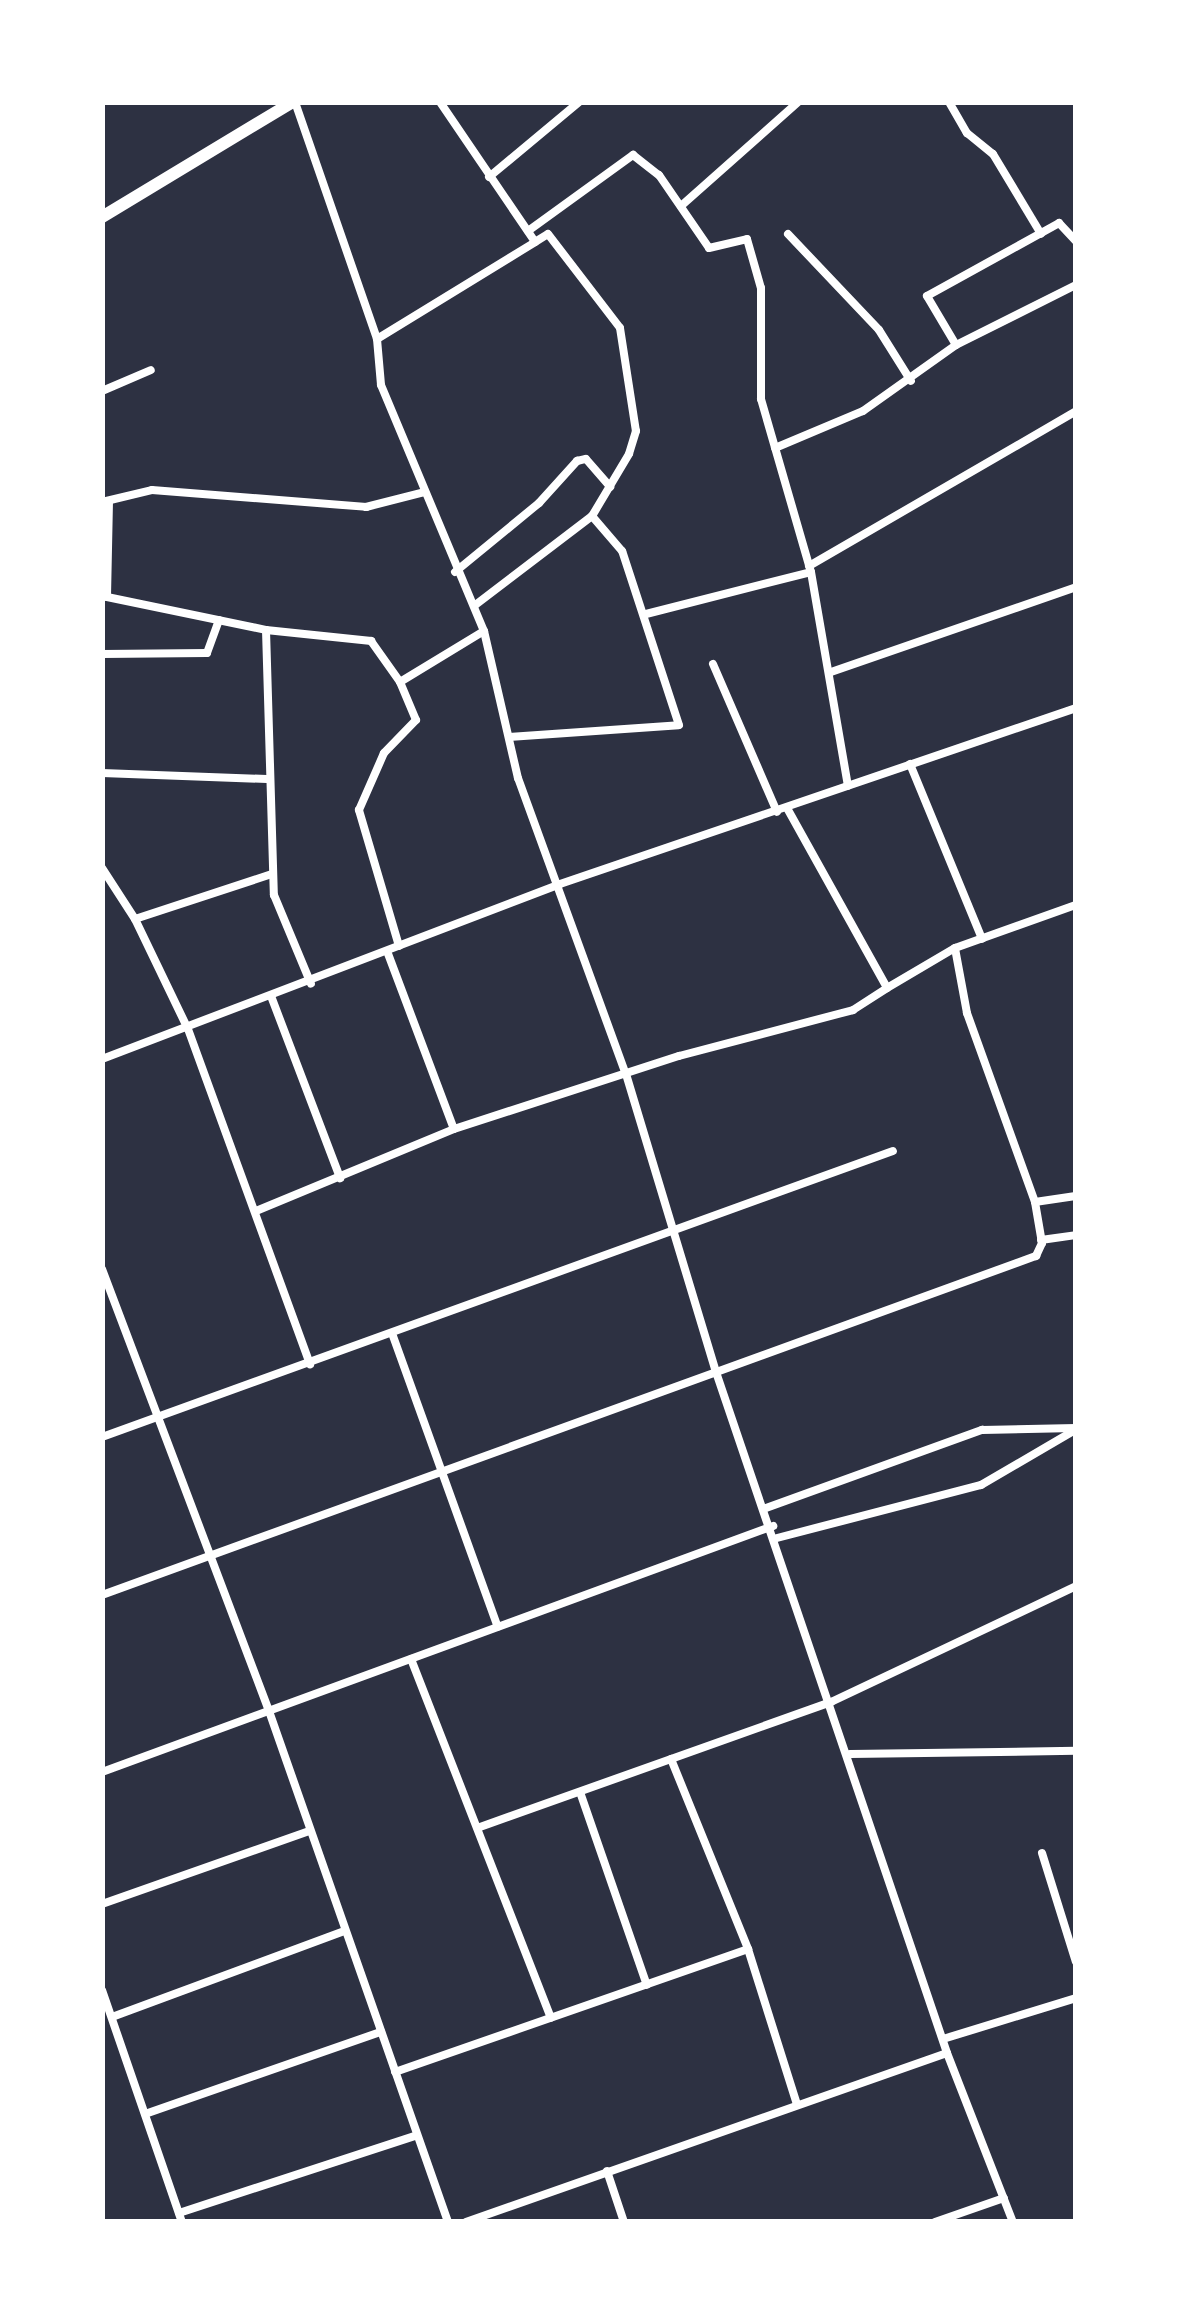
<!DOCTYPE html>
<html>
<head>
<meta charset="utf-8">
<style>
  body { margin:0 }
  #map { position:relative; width:1178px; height:2324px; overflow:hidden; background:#2d3142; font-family:Roboto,sans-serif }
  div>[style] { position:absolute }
  .minor>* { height:8px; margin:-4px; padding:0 4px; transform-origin:4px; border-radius:4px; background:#fff }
  .trunk>* { height:12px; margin:-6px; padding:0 6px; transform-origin:6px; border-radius:6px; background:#fff }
  span { translate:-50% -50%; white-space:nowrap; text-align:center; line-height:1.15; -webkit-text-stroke:8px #fff; paint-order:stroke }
  .frame { position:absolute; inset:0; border:105px solid #fff; pointer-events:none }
</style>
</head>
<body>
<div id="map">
  <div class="minor">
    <i style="left:295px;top:102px;width:251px;rotate:70.9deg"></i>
    <i style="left:377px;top:339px;width:46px;rotate:85deg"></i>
    <i style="left:381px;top:385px;width:267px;rotate:67.3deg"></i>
    <i style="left:484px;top:631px;width:151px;rotate:77deg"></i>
    <i style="left:518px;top:778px;width:315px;rotate:70deg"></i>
    <i style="left:626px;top:1074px;width:311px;rotate:73.2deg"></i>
    <i style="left:716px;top:1372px;width:719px;rotate:71.26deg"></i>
    <i style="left:947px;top:2053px;width:510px;rotate:160.64deg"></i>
    <i style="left:440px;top:102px;width:169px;rotate:55.8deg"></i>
    <i style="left:535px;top:242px;width:15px;rotate:-32deg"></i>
    <i style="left:548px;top:234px;width:118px;rotate:52.5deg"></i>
    <i style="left:620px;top:328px;width:104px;rotate:81.2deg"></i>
    <i style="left:636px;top:431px;width:24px;rotate:107deg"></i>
    <i style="left:629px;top:454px;width:72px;rotate:120.8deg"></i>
    <i style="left:592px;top:516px;width:147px;rotate:142.7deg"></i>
    <i style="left:949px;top:102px;width:36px;rotate:60deg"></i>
    <i style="left:967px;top:133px;width:33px;rotate:39deg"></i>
    <i style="left:993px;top:154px;width:93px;rotate:59deg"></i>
    <i style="left:489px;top:177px;width:117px;rotate:-39.8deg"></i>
    <i style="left:681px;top:206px;width:157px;rotate:-41.6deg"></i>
    <i style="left:528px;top:231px;width:130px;rotate:-35.9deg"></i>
    <i style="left:633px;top:155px;width:33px;rotate:38deg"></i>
    <i style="left:659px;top:175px;width:88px;rotate:55.6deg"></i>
    <i style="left:709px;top:248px;width:39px;rotate:-13deg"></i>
    <i style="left:747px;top:239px;width:51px;rotate:74.1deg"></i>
    <i style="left:761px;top:288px;width:111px;rotate:90deg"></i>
    <i style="left:761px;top:399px;width:180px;rotate:73.9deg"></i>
    <i style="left:811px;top:572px;width:217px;rotate:80.2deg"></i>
    <i style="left:788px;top:234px;width:132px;rotate:46.5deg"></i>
    <i style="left:879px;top:330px;width:60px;rotate:57.9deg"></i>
    <i style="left:377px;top:339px;width:185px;rotate:-31.5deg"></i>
    <i style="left:956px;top:345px;width:57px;rotate:-120.6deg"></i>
    <i style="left:927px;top:296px;width:151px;rotate:-28.9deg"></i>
    <i style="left:1059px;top:223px;width:25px;rotate:47deg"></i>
    <i style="left:102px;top:391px;width:53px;rotate:-23.2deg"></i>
    <i style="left:775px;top:448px;width:95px;rotate:-22.8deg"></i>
    <i style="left:863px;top:411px;width:114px;rotate:-35.4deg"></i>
    <i style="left:956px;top:345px;width:134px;rotate:-26.6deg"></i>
    <i style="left:109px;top:501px;width:96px;rotate:91.2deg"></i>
    <i style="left:107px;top:597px;width:162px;rotate:11.7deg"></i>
    <i style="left:266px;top:630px;width:106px;rotate:6deg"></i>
    <i style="left:371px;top:641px;width:50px;rotate:54.7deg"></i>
    <i style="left:102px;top:502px;width:51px;rotate:-13.5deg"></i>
    <i style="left:152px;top:490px;width:215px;rotate:4.5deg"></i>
    <i style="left:366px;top:507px;width:57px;rotate:-14.3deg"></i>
    <i style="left:809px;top:566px;width:309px;rotate:-30.1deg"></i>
    <i style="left:455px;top:572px;width:109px;rotate:-39.4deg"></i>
    <i style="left:539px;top:503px;width:57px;rotate:-47.9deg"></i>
    <i style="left:577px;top:461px;width:9px;rotate:-13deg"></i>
    <i style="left:586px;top:459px;width:37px;rotate:49deg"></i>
    <i style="left:646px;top:614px;width:170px;rotate:-14.3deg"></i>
    <i style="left:266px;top:630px;width:265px;rotate:88.3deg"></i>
    <i style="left:274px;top:895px;width:96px;rotate:67.4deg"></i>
    <i style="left:102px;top:654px;width:105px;rotate:-0.5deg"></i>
    <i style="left:207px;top:653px;width:35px;rotate:-70deg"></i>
    <i style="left:713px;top:664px;width:161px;rotate:66.6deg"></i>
    <i style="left:831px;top:672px;width:259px;rotate:-19.1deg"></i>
    <i style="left:509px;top:737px;width:170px;rotate:-4deg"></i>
    <i style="left:679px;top:725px;width:183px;rotate:-108.1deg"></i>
    <i style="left:622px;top:551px;width:46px;rotate:-130.6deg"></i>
    <i style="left:910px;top:764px;width:189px;rotate:67.6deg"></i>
    <i style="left:102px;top:773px;width:165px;rotate:2.1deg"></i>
    <i style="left:787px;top:808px;width:206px;rotate:60.9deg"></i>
    <i style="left:887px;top:988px;width:79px;rotate:-30.5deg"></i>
    <i style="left:955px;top:948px;width:128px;rotate:-19.6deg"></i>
    <i style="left:102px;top:868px;width:61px;rotate:57.1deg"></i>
    <i style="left:135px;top:919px;width:122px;rotate:64.3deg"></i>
    <i style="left:188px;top:1029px;width:357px;rotate:70deg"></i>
    <i style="left:135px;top:919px;width:144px;rotate:-18.2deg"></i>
    <i style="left:399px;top:946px;width:142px;rotate:-106.4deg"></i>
    <i style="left:359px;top:810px;width:62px;rotate:-66.3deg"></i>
    <i style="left:384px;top:753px;width:46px;rotate:-45.9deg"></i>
    <i style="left:416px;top:720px;width:41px;rotate:-112.8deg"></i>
    <i style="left:400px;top:682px;width:98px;rotate:-31.3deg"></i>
    <i style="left:387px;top:951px;width:190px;rotate:69.4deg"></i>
    <i style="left:271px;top:996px;width:195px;rotate:69.2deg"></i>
    <i style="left:102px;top:1059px;width:490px;rotate:-20.9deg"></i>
    <i style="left:560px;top:884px;width:545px;rotate:-18.83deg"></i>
    <i style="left:1035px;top:1202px;width:41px;rotate:-8.3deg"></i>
    <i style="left:256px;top:1211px;width:214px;rotate:-22.5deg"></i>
    <i style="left:454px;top:1129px;width:237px;rotate:-18deg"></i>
    <i style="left:679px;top:1056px;width:180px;rotate:-14.8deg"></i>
    <i style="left:853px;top:1010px;width:40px;rotate:-32.9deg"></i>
    <i style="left:1041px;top:1240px;width:35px;rotate:-8deg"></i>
    <i style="left:102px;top:1269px;width:472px;rotate:69.3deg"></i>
    <i style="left:269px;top:1711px;width:541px;rotate:70.69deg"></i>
    <i style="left:393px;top:1336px;width:309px;rotate:70.2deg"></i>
    <i style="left:102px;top:1437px;width:841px;rotate:-19.88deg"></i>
    <i style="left:766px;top:1508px;width:230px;rotate:-19.9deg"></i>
    <i style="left:982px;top:1430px;width:94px;rotate:-1.2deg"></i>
    <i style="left:777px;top:1538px;width:211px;rotate:-14.6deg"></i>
    <i style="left:981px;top:1485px;width:109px;rotate:-30.3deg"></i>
    <i style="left:102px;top:1595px;width:994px;rotate:-19.95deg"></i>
    <i style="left:1036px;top:1256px;width:14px;rotate:-65deg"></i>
    <i style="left:1042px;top:1243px;width:42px;rotate:-99.7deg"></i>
    <i style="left:1035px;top:1202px;width:201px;rotate:-109.8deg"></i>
    <i style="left:967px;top:1013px;width:66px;rotate:-100.5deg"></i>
    <i style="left:411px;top:1659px;width:385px;rotate:68.7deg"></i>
    <i style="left:850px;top:1754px;width:226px;rotate:-0.8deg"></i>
    <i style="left:671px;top:1759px;width:205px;rotate:67.9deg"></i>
    <i style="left:748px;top:1949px;width:163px;rotate:72.5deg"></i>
    <i style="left:102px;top:1772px;width:715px;rotate:-20.13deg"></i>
    <i style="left:580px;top:1792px;width:204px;rotate:70.9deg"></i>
    <i style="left:480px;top:1827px;width:373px;rotate:-19.6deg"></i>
    <i style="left:831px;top:1702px;width:271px;rotate:-25.3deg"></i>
    <i style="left:1042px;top:1853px;width:114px;rotate:72.7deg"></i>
    <i style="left:102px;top:1904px;width:219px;rotate:-19.4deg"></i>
    <i style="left:102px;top:1990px;width:245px;rotate:71deg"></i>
    <i style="left:112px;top:2017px;width:247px;rotate:-20.3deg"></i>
    <i style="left:943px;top:2039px;width:139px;rotate:-17.1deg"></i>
    <i style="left:947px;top:2053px;width:181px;rotate:68.7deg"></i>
    <i style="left:395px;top:2072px;width:374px;rotate:-19.2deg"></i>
    <i style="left:145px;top:2114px;width:250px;rotate:-19.2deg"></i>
    <i style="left:607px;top:2171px;width:54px;rotate:71.6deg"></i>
    <i style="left:179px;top:2213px;width:250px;rotate:-18.1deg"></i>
    <i style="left:935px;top:2222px;width:73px;rotate:-19.2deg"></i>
  </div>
  <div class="trunk">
    <i style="left:102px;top:217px;width:223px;rotate:-31.1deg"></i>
  </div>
  <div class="frame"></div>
</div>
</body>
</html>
